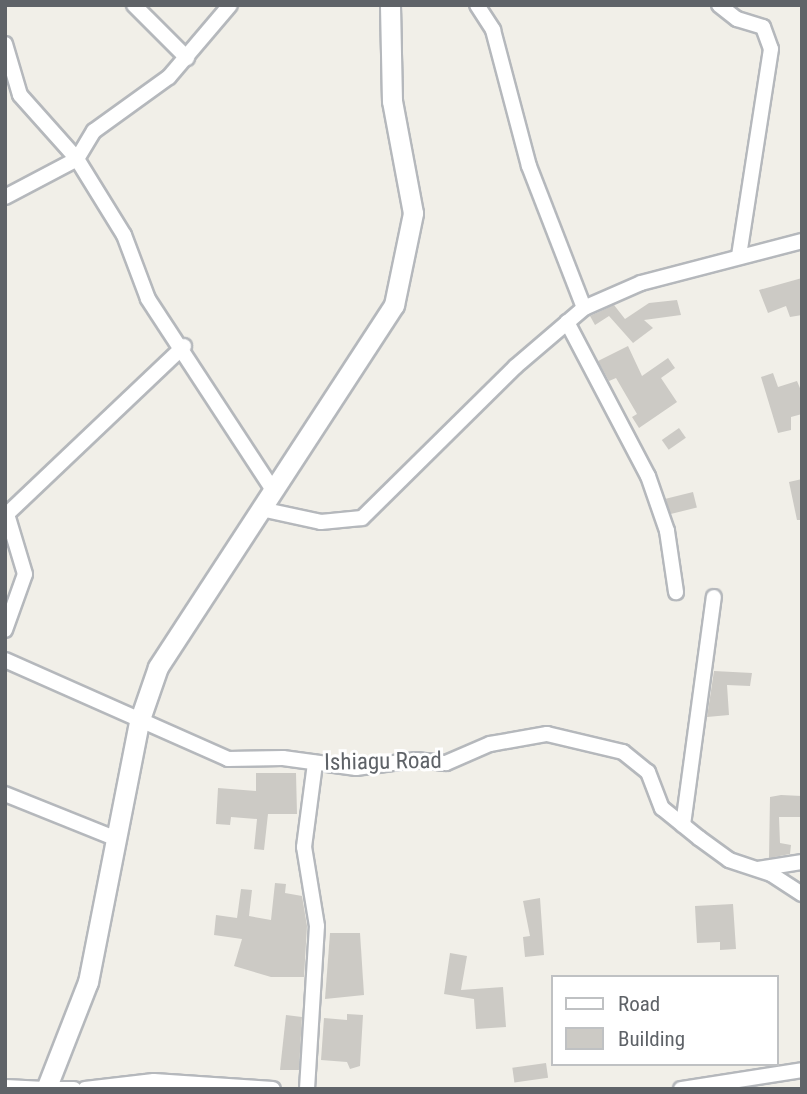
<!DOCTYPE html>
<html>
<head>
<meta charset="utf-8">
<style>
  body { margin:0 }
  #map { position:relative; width:807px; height:1094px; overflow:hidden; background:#f1efe8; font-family:"Roboto Condensed",sans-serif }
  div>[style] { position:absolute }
  .building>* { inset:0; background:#cccac5; transform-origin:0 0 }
  .roads { filter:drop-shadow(2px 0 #b5b8bc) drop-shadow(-2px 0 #b5b8bc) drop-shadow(0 2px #b5b8bc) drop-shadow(0 -2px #b5b8bc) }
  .minor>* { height:14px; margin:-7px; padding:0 7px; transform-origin:7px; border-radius:7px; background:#fff }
  .secondary>* { height:19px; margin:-9.5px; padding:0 9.5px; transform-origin:9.5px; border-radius:9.5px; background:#fff }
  span { translate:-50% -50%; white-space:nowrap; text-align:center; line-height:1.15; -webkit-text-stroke:6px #fff; paint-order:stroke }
  .street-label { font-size:23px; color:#5f6368 }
  .frame { position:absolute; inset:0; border:7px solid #5f6368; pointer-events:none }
  .legend { position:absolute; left:551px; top:975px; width:228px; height:91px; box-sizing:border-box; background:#fff; border:2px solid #bfc1c3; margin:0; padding:9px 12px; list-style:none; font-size:21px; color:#5f6368 }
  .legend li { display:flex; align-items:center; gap:14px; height:35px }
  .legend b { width:35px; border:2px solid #bfc1c3 }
</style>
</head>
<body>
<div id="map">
  <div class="building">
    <i style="clip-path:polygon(802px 278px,802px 315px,790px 317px,786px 306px,768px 313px,759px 290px)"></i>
    <i style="clip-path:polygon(677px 300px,681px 315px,644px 320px,653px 328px,633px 343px,609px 316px,595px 325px,590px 316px,614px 305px,625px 319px,649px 303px)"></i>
    <i style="clip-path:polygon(628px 346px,642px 376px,668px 358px,675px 368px,661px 378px,677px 402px,639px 428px,632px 417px,637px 414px,616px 378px,609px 381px,598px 361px)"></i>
    <i style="clip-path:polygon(773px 373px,778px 387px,797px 381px,802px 393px,802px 414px,791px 417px,791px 430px,778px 433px,761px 377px)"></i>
    <i style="left:679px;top:428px;width:12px;height:21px;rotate:55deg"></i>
    <i style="clip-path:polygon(802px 479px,802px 520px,797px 520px,789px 482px)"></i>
    <i style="left:693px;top:492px;width:16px;height:28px;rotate:76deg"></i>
    <i style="clip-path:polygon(714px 671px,752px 673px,750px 686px,727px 685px,729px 715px,707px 717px)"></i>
    <i style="clip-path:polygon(256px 773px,296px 773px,297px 814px,268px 814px,264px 850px,254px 849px,257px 819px,231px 817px,230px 825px,216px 824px,218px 788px,256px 791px)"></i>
    <i style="clip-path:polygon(781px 795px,802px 796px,802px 817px,779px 817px,780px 843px,791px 845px,790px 854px,769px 858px,770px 797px)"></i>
    <i style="clip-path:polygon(275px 883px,286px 884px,285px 893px,302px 896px,307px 926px,304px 977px,271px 977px,234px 966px,242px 939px,214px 935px,216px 915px,237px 918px,241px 889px,252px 890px,249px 916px,271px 920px)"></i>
    <i style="clip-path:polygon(540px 898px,544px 955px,525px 957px,523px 937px,530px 936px,523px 901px)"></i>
    <i style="clip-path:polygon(733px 904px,736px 949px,720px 950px,720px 942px,697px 943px,695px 906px)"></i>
    <i style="clip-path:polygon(330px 933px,360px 933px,364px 995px,325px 999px)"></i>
    <i style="clip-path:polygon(450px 953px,467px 956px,461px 990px,503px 987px,506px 1027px,476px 1029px,474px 999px,444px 994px)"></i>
    <i style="clip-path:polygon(347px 1014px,363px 1015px,360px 1066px,350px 1069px,347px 1062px,321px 1060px,324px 1018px,347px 1020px)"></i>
    <i style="clip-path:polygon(286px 1015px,302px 1017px,299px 1070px,280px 1070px)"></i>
    <i style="left:546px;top:1063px;width:15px;height:34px;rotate:82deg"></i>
  </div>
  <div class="roads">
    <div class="minor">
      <i style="left:134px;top:5px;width:75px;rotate:45deg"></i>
      <i style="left:477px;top:5px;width:30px;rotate:57deg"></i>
      <i style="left:493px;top:30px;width:141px;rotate:75.2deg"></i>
      <i style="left:529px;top:166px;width:152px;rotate:68.8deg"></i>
      <i style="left:719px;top:5px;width:23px;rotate:38deg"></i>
      <i style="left:737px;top:19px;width:27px;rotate:17deg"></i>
      <i style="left:763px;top:27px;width:23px;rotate:70deg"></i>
      <i style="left:771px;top:49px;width:209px;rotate:98.8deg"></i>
      <i style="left:5px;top:44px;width:53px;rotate:73.6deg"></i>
      <i style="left:20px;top:95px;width:86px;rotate:48.3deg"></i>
      <i style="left:77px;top:159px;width:89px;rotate:58.3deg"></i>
      <i style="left:124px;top:235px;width:68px;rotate:69.4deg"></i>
      <i style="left:148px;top:299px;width:228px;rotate:56.8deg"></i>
      <i style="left:5px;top:197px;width:81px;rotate:-27.8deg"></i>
      <i style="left:77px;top:159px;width:33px;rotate:-59deg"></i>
      <i style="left:94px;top:131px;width:92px;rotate:-35.8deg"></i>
      <i style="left:169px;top:77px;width:94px;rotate:-49.7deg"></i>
      <i style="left:567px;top:322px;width:174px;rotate:62.3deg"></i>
      <i style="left:648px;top:476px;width:58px;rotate:70.9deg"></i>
      <i style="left:667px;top:531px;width:62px;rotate:81.6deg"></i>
      <i style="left:261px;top:509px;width:61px;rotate:12.2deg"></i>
      <i style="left:321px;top:522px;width:41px;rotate:-5.6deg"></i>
      <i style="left:362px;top:518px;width:215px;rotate:-44.6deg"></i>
      <i style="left:515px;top:367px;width:91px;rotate:-40.5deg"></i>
      <i style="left:584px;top:308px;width:62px;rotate:-23.7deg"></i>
      <i style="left:641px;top:283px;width:166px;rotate:-14.6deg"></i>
      <i style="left:5px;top:630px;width:59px;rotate:-70.3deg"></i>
      <i style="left:25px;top:574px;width:63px;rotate:-106.7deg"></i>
      <i style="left:7px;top:514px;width:244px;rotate:-43.5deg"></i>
      <i style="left:5px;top:660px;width:244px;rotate:23.9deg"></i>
      <i style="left:228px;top:759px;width:55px;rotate:-1deg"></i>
      <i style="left:283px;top:758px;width:74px;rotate:7.8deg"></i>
      <i style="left:356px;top:768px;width:61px;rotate:-7.6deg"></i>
      <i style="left:416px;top:760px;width:30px;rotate:6deg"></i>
      <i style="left:446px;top:763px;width:48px;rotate:-23.4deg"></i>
      <i style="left:490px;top:744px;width:58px;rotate:-10deg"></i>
      <i style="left:547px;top:734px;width:78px;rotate:13.3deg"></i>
      <i style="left:623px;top:752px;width:32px;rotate:39deg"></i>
      <i style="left:648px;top:772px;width:39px;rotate:69deg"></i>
      <i style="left:662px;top:808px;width:48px;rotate:39deg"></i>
      <i style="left:699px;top:838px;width:37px;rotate:36deg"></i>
      <i style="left:729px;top:860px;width:44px;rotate:18.4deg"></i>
      <i style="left:771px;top:874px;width:37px;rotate:33deg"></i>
      <i style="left:5px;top:794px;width:121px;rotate:21.9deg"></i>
      <i style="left:683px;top:825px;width:230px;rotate:-82.3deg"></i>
      <i style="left:758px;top:869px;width:45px;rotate:-9deg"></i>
      <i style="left:5px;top:1087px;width:40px;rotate:2.9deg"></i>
      <i style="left:49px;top:1089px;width:25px"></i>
      <i style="left:85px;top:1089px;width:69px;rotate:-6.6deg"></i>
      <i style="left:154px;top:1081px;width:119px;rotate:3.8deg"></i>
      <i style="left:307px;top:1089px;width:163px;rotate:-86.5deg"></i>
      <i style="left:317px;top:926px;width:80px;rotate:-99.3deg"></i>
      <i style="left:304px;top:847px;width:85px;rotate:-82.5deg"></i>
      <i style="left:681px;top:1089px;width:122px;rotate:-8.9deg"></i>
    </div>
    <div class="secondary">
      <i style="left:46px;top:1089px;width:115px;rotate:-68.6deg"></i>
      <i style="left:88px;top:982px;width:265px;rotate:-78.9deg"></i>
      <i style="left:139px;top:722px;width:58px;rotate:-70.9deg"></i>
      <i style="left:158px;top:667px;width:432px;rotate:-56.9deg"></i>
      <i style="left:394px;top:305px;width:94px;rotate:-78.3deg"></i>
      <i style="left:413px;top:213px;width:114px;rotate:-100.6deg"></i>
      <i style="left:392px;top:101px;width:96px;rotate:-91.2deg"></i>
    </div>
  </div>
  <div class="street-label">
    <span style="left:383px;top:762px;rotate:-1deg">Ishiagu Road</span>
  </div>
  <div class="frame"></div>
  <ul class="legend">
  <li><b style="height:9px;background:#fff"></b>Road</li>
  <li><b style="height:19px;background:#cccac5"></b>Building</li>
  </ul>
</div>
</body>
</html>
